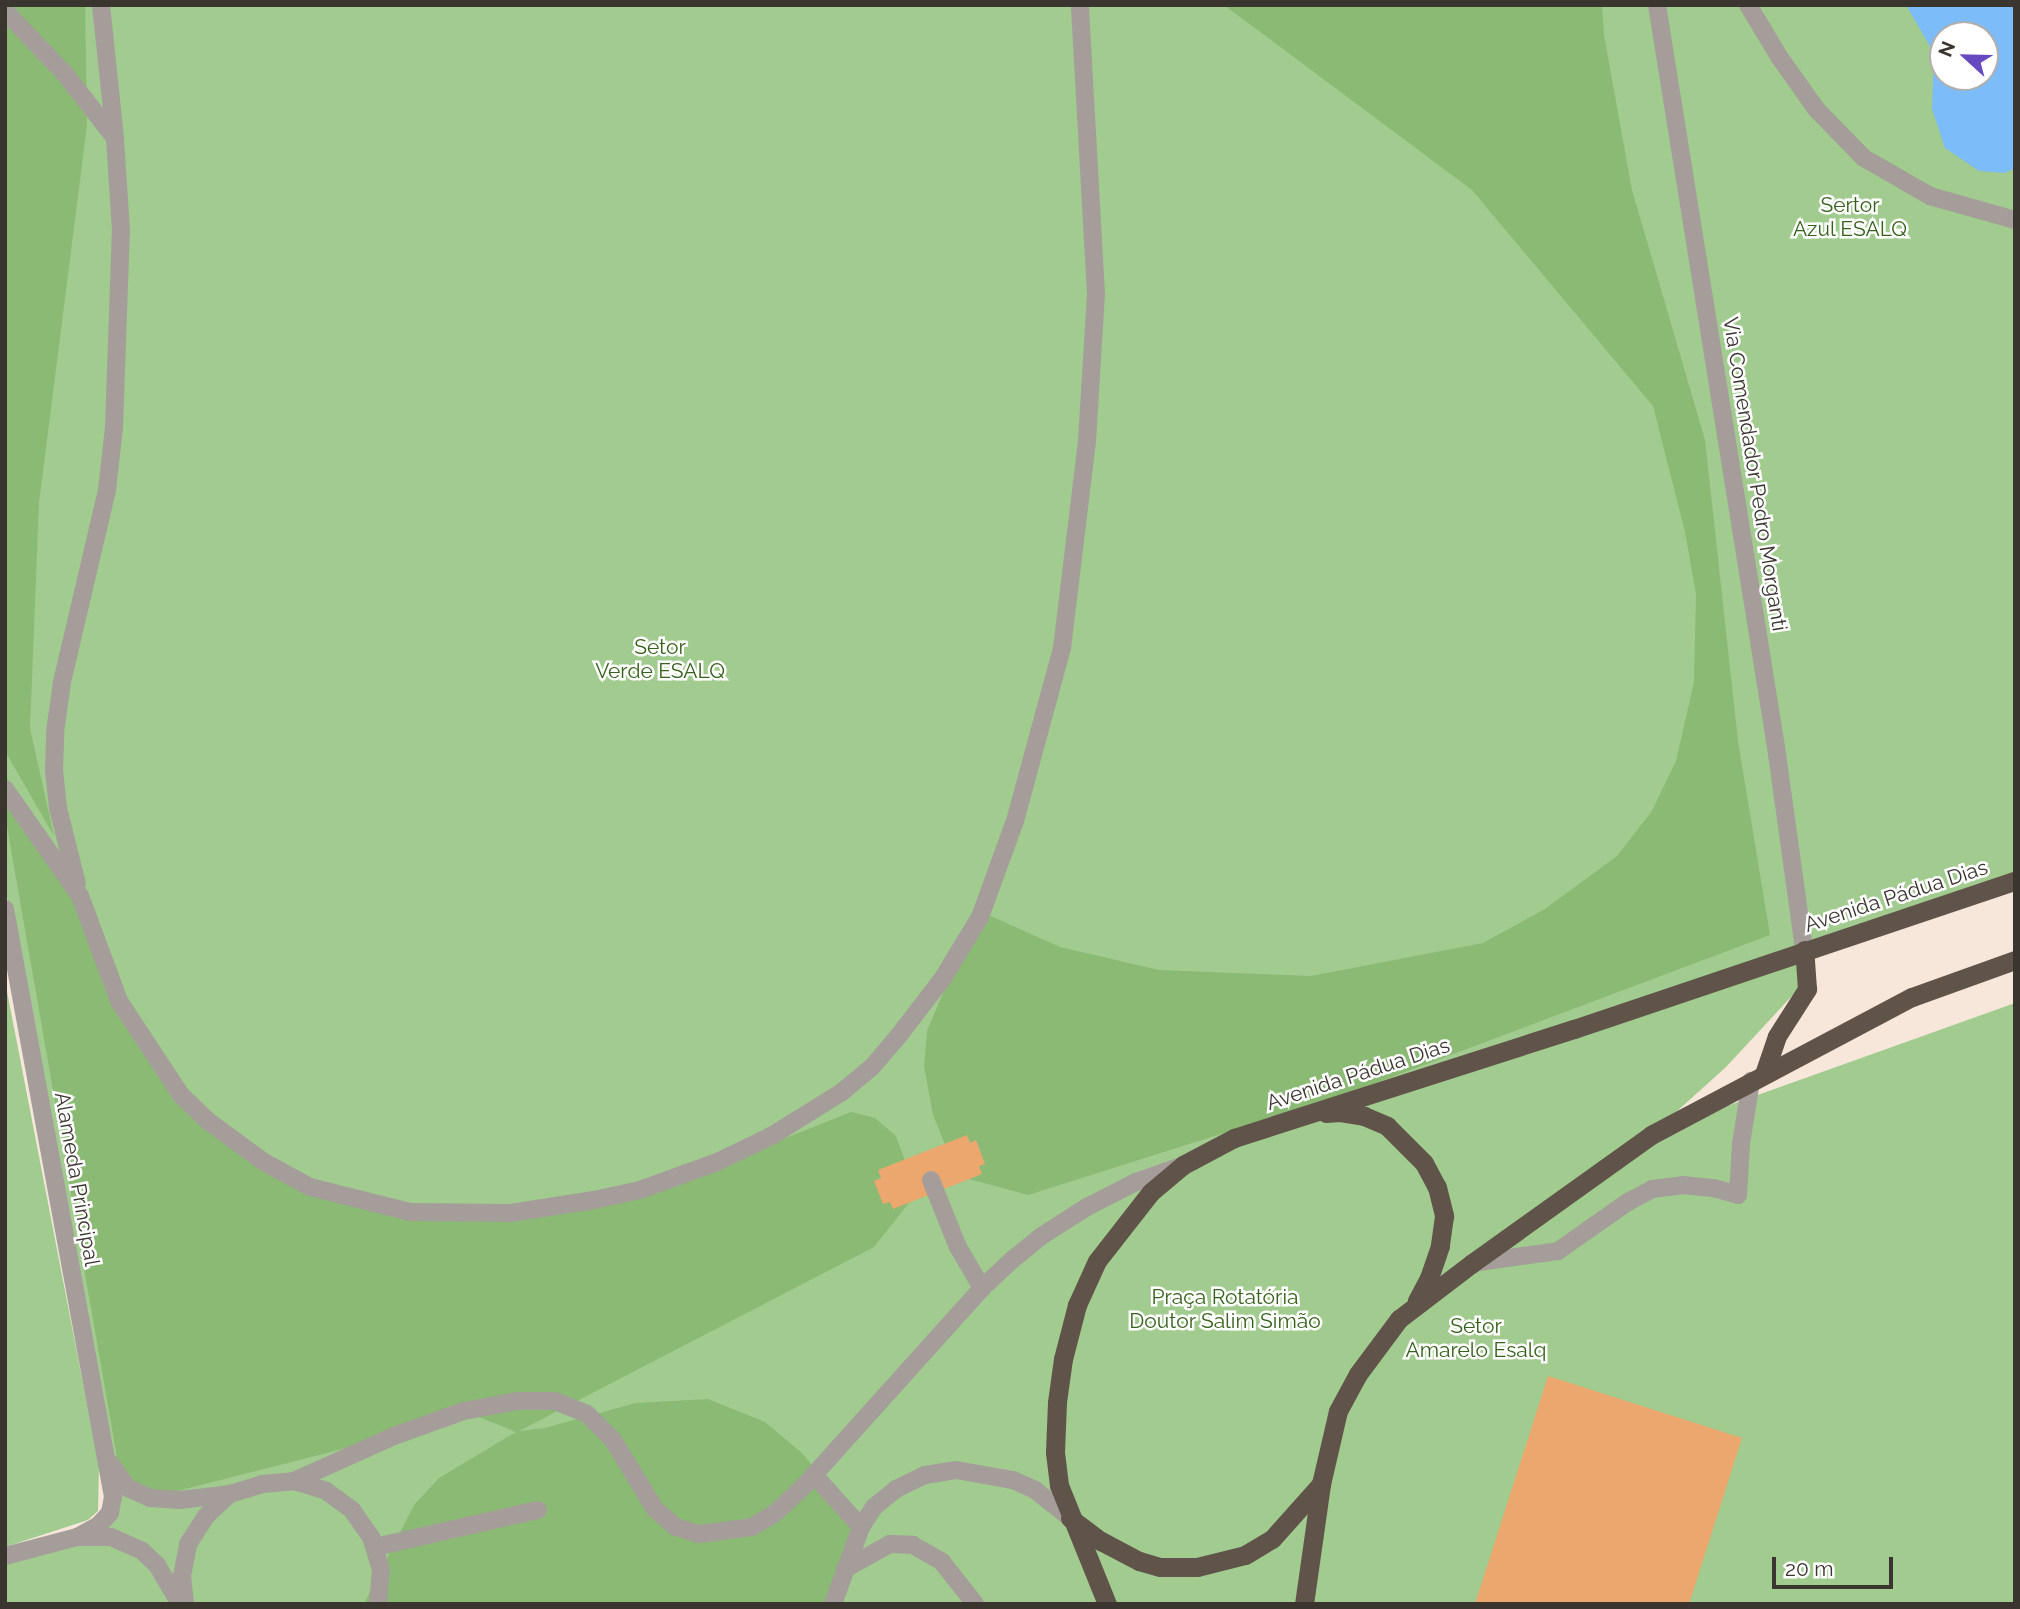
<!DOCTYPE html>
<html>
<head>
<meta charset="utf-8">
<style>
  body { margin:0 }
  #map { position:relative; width:2020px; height:1609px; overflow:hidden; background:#f6e7da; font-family:Raleway,sans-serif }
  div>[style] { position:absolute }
  .green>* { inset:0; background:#a2cb8f }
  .forest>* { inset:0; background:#8bba74 }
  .water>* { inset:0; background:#7bbcf9 }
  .building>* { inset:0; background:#eba76d }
  .service>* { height:18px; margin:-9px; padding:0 9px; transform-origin:9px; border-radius:9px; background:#a49d99 }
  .tertiary>* { height:18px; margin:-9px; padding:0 9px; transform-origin:9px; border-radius:9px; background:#a49d99 }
  .trunk>* { height:19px; margin:-9.5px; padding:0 9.5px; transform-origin:9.5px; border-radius:9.5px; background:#60544a }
  span { translate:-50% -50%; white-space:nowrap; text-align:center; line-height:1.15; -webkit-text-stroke:5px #fff; paint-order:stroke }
  .park-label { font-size:21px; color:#36621b }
  .street-label { font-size:21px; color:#3b3530 }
  .frame { position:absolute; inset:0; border:7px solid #3b3530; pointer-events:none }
  .north { position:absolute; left:1929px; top:21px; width:70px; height:70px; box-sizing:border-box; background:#fff; border:2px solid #b1aeac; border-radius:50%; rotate:292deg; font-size:19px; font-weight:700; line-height:28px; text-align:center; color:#3b3530 }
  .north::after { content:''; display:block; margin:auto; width:24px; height:32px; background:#6649c1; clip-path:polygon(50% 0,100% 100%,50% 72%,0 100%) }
  .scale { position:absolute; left:1772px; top:1557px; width:121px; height:32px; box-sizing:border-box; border:4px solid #3b3530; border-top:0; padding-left:9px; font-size:21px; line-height:24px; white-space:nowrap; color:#3b3530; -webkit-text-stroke:5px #fff; paint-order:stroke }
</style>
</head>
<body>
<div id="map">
  <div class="green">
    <i style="clip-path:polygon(evenodd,5px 5px,2015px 5px,2015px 873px,1802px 952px,1803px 984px,1726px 1067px,1654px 1132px,2015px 1003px,2015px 1604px,5px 1604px,5px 1556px,77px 1535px,108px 1512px,105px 1456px,5px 886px,5px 5px,1943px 35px,1985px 35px,1985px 77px,1943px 77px,1943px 35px)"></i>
    <i style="clip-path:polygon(5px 981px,99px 1466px,98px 1511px,88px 1520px,5px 1547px)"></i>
  </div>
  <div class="forest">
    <i style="clip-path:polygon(5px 5px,85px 5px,87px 125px,39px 503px,30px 728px,54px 836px,5px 751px)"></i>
    <i style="clip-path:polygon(1224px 5px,1602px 5px,1604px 35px,1632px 190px,1705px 440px,1738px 741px,1770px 935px,1344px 1095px,1028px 1195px,958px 1176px,933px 1115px,924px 1066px,927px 1031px,948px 981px,986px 914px,1060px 947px,1159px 970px,1311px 976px,1483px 943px,1545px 909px,1617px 856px,1652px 811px,1676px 761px,1694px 682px,1696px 594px,1685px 532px,1653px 406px,1472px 190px)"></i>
    <i style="clip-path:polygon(5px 775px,78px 905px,175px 1098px,301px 1189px,401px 1215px,643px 1195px,851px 1112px,875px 1118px,896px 1136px,917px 1193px,874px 1247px,519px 1431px,545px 1428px,636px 1403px,708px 1399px,765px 1422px,803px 1454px,861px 1527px,833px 1604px,364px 1604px,414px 1505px,439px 1478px,516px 1432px,464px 1411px,394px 1436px,150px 1498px,119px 1469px,5px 815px)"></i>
  </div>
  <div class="water">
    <i style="clip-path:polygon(evenodd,1906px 5px,2015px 5px,2015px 168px,2005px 173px,1979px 171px,1945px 148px,1932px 109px,1934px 53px,1906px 5px,1943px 35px,1985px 35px,1985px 77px,1943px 77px,1943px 35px)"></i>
  </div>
  <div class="building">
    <i style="clip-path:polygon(967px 1135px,970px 1143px,976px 1140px,985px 1164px,979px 1166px,982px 1174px,893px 1209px,890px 1202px,883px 1204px,874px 1181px,881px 1178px,878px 1170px)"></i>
    <i style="clip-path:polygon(1548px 1376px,1742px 1438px,1689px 1604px,1475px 1604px)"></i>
  </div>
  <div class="service">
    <i style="left:1748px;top:5px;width:62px;rotate:58.9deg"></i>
    <i style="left:1780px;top:58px;width:64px;rotate:54.6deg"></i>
    <i style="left:1817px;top:110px;width:67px;rotate:45.6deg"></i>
    <i style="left:1864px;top:158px;width:76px;rotate:29.9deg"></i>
    <i style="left:1930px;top:196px;width:88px;rotate:15.8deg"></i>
    <i style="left:5px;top:11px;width:87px;rotate:46.4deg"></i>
    <i style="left:65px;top:74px;width:81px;rotate:52deg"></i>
    <i style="left:5px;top:789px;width:131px;rotate:55deg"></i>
    <i style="left:80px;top:896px;width:112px;rotate:69.6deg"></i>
    <i style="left:119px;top:1001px;width:113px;rotate:56.6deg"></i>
    <i style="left:181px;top:1095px;width:37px;rotate:44deg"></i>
    <i style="left:208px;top:1121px;width:69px;rotate:36.2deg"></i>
    <i style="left:264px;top:1162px;width:52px;rotate:28.5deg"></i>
    <i style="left:310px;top:1187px;width:103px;rotate:14deg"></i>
    <i style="left:410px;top:1212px;width:101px;rotate:0.6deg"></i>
    <i style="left:511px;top:1213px;width:84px;rotate:-8.9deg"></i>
    <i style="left:594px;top:1200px;width:47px;rotate:-12.3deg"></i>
    <i style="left:640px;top:1190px;width:82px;rotate:-20deg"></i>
    <i style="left:717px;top:1162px;width:62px;rotate:-25.7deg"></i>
    <i style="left:773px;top:1135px;width:81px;rotate:-31.9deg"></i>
    <i style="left:842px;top:1092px;width:40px;rotate:-40deg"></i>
    <i style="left:873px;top:1066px;width:42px;rotate:-49.8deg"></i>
    <i style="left:900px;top:1034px;width:71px;rotate:-52.5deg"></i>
    <i style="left:943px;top:978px;width:71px;rotate:-58.8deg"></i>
    <i style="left:980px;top:917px;width:102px;rotate:-70deg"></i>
    <i style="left:1015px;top:821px;width:179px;rotate:-74.8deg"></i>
    <i style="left:1062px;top:648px;width:209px;rotate:-83.1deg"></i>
    <i style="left:1087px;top:441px;width:147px;rotate:-86.5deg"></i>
    <i style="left:1096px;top:294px;width:289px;rotate:-93.2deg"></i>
    <i style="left:77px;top:884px;width:78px;rotate:-104deg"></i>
    <i style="left:58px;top:808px;width:38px;rotate:-96deg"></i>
    <i style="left:54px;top:770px;width:38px;rotate:-88deg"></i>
    <i style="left:55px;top:732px;width:50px;rotate:-82deg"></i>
    <i style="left:62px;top:682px;width:197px;rotate:-76.8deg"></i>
    <i style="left:107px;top:490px;width:62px;rotate:-83.6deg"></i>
    <i style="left:114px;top:428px;width:197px;rotate:-88deg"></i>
    <i style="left:121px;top:231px;width:93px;rotate:-93.7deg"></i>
    <i style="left:115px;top:138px;width:134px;rotate:-96deg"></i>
    <i style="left:5px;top:909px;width:598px;rotate:79.59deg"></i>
    <i style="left:113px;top:1497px;width:16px;rotate:101deg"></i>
    <i style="left:110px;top:1513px;width:16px;rotate:133deg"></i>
    <i style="left:99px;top:1525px;width:25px;rotate:151deg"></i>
    <i style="left:931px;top:1180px;width:72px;rotate:68.1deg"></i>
    <i style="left:958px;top:1247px;width:48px;rotate:59.7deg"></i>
    <i style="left:1472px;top:1263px;width:87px;rotate:-7.9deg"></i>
    <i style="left:1558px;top:1251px;width:85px;rotate:-35deg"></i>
    <i style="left:1628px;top:1202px;width:27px;rotate:-28deg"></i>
    <i style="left:1652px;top:1189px;width:31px;rotate:-7deg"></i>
    <i style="left:1683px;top:1185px;width:31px;rotate:6deg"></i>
    <i style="left:1714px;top:1188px;width:25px;rotate:16deg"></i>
    <i style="left:1738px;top:1195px;width:51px;rotate:-86.6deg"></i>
    <i style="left:1741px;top:1144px;width:64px;rotate:-81deg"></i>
    <i style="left:109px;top:1462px;width:32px;rotate:54deg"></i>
    <i style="left:128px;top:1488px;width:24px;rotate:24deg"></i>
    <i style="left:150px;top:1498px;width:30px;rotate:4deg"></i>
    <i style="left:180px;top:1500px;width:50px;rotate:-6.8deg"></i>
    <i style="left:814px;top:1475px;width:70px;rotate:47.9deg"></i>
    <i style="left:294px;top:1481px;width:34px;rotate:17deg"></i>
    <i style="left:326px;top:1491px;width:32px;rotate:36deg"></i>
    <i style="left:352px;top:1510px;width:33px;rotate:55deg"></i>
    <i style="left:371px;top:1537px;width:34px;rotate:73deg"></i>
    <i style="left:381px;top:1569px;width:35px;rotate:95deg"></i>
    <i style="left:375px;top:1547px;width:167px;rotate:-12.8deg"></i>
    <i style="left:5px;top:1556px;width:74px;rotate:-14.8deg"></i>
    <i style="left:77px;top:1537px;width:34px"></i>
    <i style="left:111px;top:1537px;width:34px;rotate:24deg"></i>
    <i style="left:142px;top:1551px;width:21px;rotate:43deg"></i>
    <i style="left:157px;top:1565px;width:45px;rotate:59.5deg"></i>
    <i style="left:845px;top:1569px;width:51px;rotate:-29.1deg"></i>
    <i style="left:890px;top:1544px;width:23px;rotate:2deg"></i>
    <i style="left:913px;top:1545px;width:34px;rotate:30deg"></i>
    <i style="left:942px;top:1562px;width:53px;rotate:51.8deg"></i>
    <i style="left:185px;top:1604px;width:28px;rotate:-96deg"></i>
    <i style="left:182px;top:1576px;width:33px;rotate:-79deg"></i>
    <i style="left:188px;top:1544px;width:33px;rotate:-57deg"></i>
    <i style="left:206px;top:1516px;width:33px;rotate:-43deg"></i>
    <i style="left:230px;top:1494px;width:34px;rotate:-17deg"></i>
    <i style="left:262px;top:1484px;width:32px;rotate:-5deg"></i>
    <i style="left:294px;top:1481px;width:110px;rotate:-24.2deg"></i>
    <i style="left:394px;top:1436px;width:74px;rotate:-19.7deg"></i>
    <i style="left:464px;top:1411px;width:54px;rotate:-10.7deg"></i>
    <i style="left:517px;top:1401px;width:38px"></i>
    <i style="left:555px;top:1401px;width:35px;rotate:22deg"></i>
    <i style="left:587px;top:1414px;width:37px;rotate:45deg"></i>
    <i style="left:613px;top:1440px;width:81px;rotate:58.7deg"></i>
    <i style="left:655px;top:1509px;width:28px;rotate:41deg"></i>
    <i style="left:676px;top:1527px;width:24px;rotate:17deg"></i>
    <i style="left:699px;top:1534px;width:53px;rotate:-7.5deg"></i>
    <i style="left:752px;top:1527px;width:27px;rotate:-31deg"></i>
    <i style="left:775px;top:1513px;width:38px;rotate:-43deg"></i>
    <i style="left:803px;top:1487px;width:268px;rotate:-48deg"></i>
    <i style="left:982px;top:1288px;width:41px;rotate:-43deg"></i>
    <i style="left:1012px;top:1260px;width:36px;rotate:-39deg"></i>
    <i style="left:1040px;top:1237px;width:56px;rotate:-32.6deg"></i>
    <i style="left:1087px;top:1207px;width:55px;rotate:-27deg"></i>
    <i style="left:1136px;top:1182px;width:46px;rotate:-19.2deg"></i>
    <i style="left:833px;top:1604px;width:82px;rotate:-70deg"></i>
    <i style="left:861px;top:1527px;width:24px;rotate:-57deg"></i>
    <i style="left:874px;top:1507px;width:28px;rotate:-39deg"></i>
    <i style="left:896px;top:1489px;width:32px;rotate:-26deg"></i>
    <i style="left:925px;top:1475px;width:31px;rotate:-9deg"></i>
    <i style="left:956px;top:1470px;width:58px;rotate:10deg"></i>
    <i style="left:1013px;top:1480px;width:24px;rotate:24deg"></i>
    <i style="left:1035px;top:1490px;width:43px;rotate:38.5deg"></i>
  </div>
  <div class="tertiary">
    <i style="left:1657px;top:5px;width:751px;rotate:80.89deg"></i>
    <i style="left:1776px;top:747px;width:205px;rotate:82.1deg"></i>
  </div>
  <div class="trunk">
    <i style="left:1764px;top:1074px;width:40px;rotate:-71.1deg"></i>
    <i style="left:1777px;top:1036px;width:56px;rotate:-57.4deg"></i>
    <i style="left:1807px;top:989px;width:39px;rotate:-94deg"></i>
    <i style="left:1326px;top:1113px;width:14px;rotate:-4deg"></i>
    <i style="left:1340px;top:1112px;width:24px;rotate:9deg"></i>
    <i style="left:1364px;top:1116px;width:25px;rotate:23deg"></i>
    <i style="left:1387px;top:1126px;width:52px;rotate:45deg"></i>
    <i style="left:1424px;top:1163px;width:27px;rotate:62deg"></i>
    <i style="left:1437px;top:1187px;width:30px;rotate:76deg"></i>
    <i style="left:1444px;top:1216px;width:30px;rotate:98deg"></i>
    <i style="left:1440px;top:1246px;width:34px;rotate:109deg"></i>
    <i style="left:1429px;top:1278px;width:26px;rotate:118deg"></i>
    <i style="left:1070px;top:1518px;width:39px;rotate:37deg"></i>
    <i style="left:1101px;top:1541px;width:43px;rotate:27.8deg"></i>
    <i style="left:1139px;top:1561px;width:22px;rotate:16deg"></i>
    <i style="left:1160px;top:1567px;width:37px"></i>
    <i style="left:1197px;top:1567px;width:49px;rotate:-14deg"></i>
    <i style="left:1245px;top:1555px;width:31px;rotate:-31deg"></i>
    <i style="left:1272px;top:1539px;width:74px;rotate:-48.3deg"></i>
    <i style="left:1107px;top:1604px;width:128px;rotate:-112deg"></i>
    <i style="left:1059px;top:1485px;width:33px;rotate:-97deg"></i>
    <i style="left:1055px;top:1452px;width:50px;rotate:-87.7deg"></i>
    <i style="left:1057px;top:1402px;width:43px;rotate:-82.1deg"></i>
    <i style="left:1063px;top:1359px;width:56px;rotate:-75.5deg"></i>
    <i style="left:1077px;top:1305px;width:48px;rotate:-65.6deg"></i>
    <i style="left:1097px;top:1261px;width:88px;rotate:-52deg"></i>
    <i style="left:1151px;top:1192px;width:42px;rotate:-40.2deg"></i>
    <i style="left:1183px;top:1165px;width:58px;rotate:-27.9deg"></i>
    <i style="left:1234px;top:1138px;width:357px;rotate:-17.8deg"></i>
    <i style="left:1574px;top:1029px;width:465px;rotate:-18.6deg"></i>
    <i style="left:1304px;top:1604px;width:121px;rotate:-81.9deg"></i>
    <i style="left:1321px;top:1484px;width:75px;rotate:-76.9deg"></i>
    <i style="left:1338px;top:1411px;width:42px;rotate:-61.6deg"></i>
    <i style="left:1358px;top:1374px;width:69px;rotate:-53.3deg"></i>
    <i style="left:1399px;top:1319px;width:91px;rotate:-37.4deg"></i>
    <i style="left:1471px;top:1264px;width:221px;rotate:-35.6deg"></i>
    <i style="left:1651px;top:1135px;width:295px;rotate:-27.9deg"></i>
    <i style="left:1912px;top:997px;width:109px;rotate:-19.8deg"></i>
  </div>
  <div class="park-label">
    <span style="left:1850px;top:217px">Sertor<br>Azul ESALQ</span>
    <span style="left:660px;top:659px">Setor<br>Verde ESALQ</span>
    <span style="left:1225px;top:1309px">Praça Rotatória<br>Doutor Salim Simão</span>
    <span style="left:1476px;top:1338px">Setor<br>Amarelo Esalq</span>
  </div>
  <div class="street-label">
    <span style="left:1755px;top:474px;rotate:81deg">Via Comendador Pedro Morganti</span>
    <span style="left:1896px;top:896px;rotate:-18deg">Avenida Pádua Dias</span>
    <span style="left:1358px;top:1074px;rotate:-18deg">Avenida Pádua Dias</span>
    <span style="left:77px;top:1179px;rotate:80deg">Alameda Principal</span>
  </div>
  <div class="frame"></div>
  <div class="north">N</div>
  <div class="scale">20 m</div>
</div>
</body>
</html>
